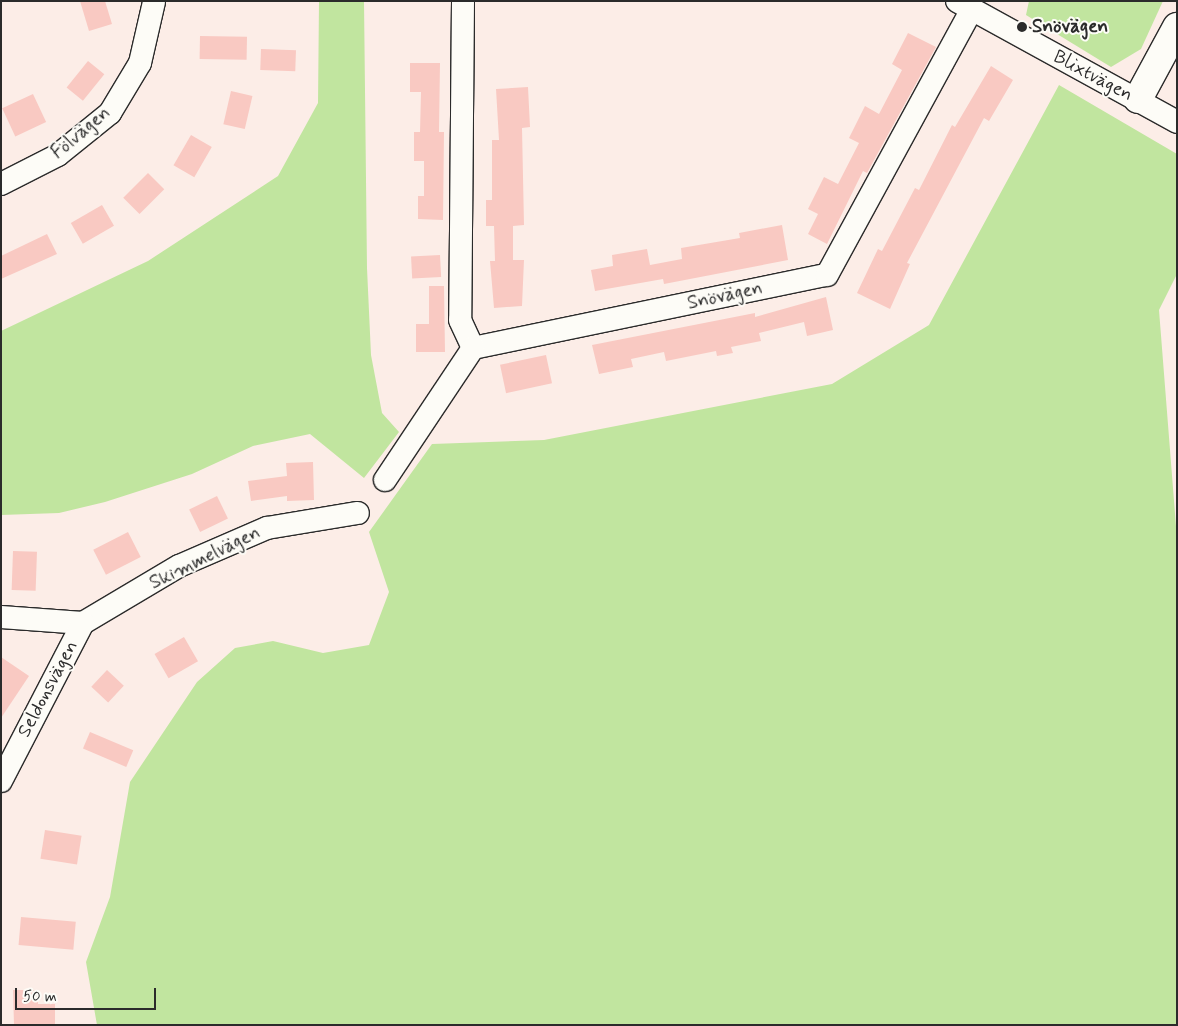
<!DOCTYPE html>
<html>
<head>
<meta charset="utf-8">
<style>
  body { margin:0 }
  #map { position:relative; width:1178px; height:1026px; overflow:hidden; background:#fcede7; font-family:Mynerve,sans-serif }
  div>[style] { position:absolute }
  .green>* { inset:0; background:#c1e59f }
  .building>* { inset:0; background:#f9c9c2; transform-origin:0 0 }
  .roads { filter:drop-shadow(1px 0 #2b2b2b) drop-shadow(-1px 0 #2b2b2b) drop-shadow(0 1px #2b2b2b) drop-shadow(0 -1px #2b2b2b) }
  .street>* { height:22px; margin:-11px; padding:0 11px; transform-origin:11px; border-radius:11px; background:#fdfcf7 }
  .secondary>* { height:28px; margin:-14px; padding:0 14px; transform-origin:14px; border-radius:14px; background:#fdfcf7 }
  .dots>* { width:14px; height:14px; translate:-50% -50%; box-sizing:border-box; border:2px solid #fdfcf7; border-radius:50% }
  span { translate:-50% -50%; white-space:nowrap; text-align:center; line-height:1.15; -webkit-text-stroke:4px #fdfcf7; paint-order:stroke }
  .poi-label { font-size:19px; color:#2b2b2b; font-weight:700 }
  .left { translate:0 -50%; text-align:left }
  .street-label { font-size:19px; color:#2b2b2b }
  .frame { position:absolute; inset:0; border:2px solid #2b2b2b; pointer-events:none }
  .scale { position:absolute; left:15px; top:988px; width:141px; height:22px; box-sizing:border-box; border:2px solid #2b2b2b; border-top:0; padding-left:6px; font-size:15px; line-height:18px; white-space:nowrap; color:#2b2b2b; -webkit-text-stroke:4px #fdfcf7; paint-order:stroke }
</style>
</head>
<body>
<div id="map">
  <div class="green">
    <i style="clip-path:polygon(319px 1px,364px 1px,367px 268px,371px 355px,382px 413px,399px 432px,364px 478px,310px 434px,253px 446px,192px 474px,105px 502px,59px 513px,1px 515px,1px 331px,148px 261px,278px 176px,318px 103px)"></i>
    <i style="clip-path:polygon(1029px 1px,1163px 1px,1141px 49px,1111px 67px,1026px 15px)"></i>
    <i style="clip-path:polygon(1059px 85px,1177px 154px,1177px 274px,1159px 310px,1177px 539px,1177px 1025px,97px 1025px,86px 962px,110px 897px,130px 782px,197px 682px,235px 648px,273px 641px,323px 653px,369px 645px,389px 592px,369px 532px,432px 444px,544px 440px,832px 384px,929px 325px)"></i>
  </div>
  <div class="building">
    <i style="clip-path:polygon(80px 1px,105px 1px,112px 24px,89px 31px)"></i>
    <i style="clip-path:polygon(908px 33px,936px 47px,867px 173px,863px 171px,827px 244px,808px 234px,818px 214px,808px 209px,824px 177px,838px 184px,859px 143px,849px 138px,865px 106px,879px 114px,902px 70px,892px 64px)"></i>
    <i style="left:200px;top:36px;width:47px;height:23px;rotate:1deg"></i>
    <i style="left:261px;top:49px;width:35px;height:21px;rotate:2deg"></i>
    <i style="left:88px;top:61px;width:21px;height:34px;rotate:39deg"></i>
    <i style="clip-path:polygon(410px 63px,440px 63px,439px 132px,444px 132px,443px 220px,418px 219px,418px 196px,424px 196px,424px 161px,414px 161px,414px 132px,420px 132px,421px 92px,410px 92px)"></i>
    <i style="clip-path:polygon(991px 66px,1013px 80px,989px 121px,984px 118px,907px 263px,910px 264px,890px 309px,857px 293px,878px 249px,882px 251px,915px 188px,919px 190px,952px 125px,955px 127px)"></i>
    <i style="clip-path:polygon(528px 87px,530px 127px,522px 128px,524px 225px,513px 226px,513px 260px,524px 260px,522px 306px,494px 308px,490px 261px,495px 261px,494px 226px,486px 226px,486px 200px,492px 200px,492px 140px,499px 140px,496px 89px)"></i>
    <i style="left:231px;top:91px;width:22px;height:34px;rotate:13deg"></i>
    <i style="left:33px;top:94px;width:31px;height:34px;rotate:65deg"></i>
    <i style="left:191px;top:135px;width:24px;height:35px;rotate:30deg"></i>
    <i style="left:148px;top:173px;width:23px;height:35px;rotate:45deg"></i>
    <i style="left:102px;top:205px;width:24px;height:36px;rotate:60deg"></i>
    <i style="clip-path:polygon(782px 225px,788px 260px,664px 284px,663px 279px,595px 291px,591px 270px,613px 266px,612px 255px,647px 249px,650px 265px,682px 259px,681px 248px,740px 238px,739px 233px)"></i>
    <i style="clip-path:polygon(47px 234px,57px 254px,1px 279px,1px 256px)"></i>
    <i style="left:440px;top:255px;width:22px;height:29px;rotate:87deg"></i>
    <i style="clip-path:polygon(429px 286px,444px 286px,445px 352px,416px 352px,416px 324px,429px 324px)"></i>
    <i style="clip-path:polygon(826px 297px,833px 330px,807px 336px,804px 322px,759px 333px,761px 341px,731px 347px,733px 353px,717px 356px,716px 351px,666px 361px,664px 352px,631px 359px,633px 367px,599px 374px,592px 345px,755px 313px,755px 317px)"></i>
    <i style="left:546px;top:355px;width:29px;height:47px;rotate:78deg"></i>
    <i style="clip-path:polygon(313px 462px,314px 500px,287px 501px,287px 496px,251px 501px,248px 481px,287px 476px,286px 463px)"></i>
    <i style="left:217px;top:496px;width:25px;height:31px;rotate:64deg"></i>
    <i style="left:128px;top:532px;width:28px;height:39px;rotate:63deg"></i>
    <i style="left:13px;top:551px;width:24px;height:39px;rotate:2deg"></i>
    <i style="left:184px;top:637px;width:28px;height:34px;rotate:60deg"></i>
    <i style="clip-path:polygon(1px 657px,29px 676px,1px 718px)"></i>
    <i style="left:107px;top:670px;width:23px;height:23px;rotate:43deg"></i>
    <i style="left:90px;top:732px;width:47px;height:18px;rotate:23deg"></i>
    <i style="left:45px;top:830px;width:37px;height:29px;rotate:9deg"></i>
    <i style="left:21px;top:917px;width:55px;height:28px;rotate:5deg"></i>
    <i style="clip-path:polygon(13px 990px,38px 990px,38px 1004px,55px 1004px,55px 1025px,14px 1025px)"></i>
  </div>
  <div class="roads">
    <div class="street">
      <i style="left:463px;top:1px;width:319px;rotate:90.5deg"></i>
      <i style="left:460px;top:320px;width:31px;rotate:65deg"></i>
      <i style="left:473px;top:348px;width:361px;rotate:-11.7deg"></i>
      <i style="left:827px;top:275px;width:303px;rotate:-61.4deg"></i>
      <i style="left:957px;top:1px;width:251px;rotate:28.8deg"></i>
      <i style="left:1px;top:184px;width:64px;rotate:-27deg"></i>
      <i style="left:58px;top:155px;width:67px;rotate:-38.9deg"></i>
      <i style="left:110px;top:113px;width:58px;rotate:-59deg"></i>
      <i style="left:140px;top:63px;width:63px;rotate:-77.1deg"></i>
      <i style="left:385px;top:480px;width:159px;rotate:-56.3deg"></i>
      <i style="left:1px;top:617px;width:82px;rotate:4.2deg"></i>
      <i style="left:83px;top:623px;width:112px;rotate:-30.7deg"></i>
      <i style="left:179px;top:566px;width:96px;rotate:-23.4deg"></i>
      <i style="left:267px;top:528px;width:92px;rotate:-9.4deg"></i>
      <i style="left:1px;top:781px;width:178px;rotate:-62.6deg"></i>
    </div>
    <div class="secondary">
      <i style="left:1138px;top:99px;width:82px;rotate:-61.6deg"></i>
    </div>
  </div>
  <div class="dots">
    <i style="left:1022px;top:27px;background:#2b2b2b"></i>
  </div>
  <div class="poi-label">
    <span class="left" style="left:1032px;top:27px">Snövägen</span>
  </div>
  <div class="street-label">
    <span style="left:1093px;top:76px;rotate:28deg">Blixtvägen</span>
    <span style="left:81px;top:133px;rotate:-40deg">Fölvägen</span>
    <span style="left:725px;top:296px;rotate:-12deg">Snövägen</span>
    <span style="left:205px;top:558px;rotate:-26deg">Skimmelvägen</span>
    <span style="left:48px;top:689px;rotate:-62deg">Seldonsvägen</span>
  </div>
  <div class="frame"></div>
  <div class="scale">50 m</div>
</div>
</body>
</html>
